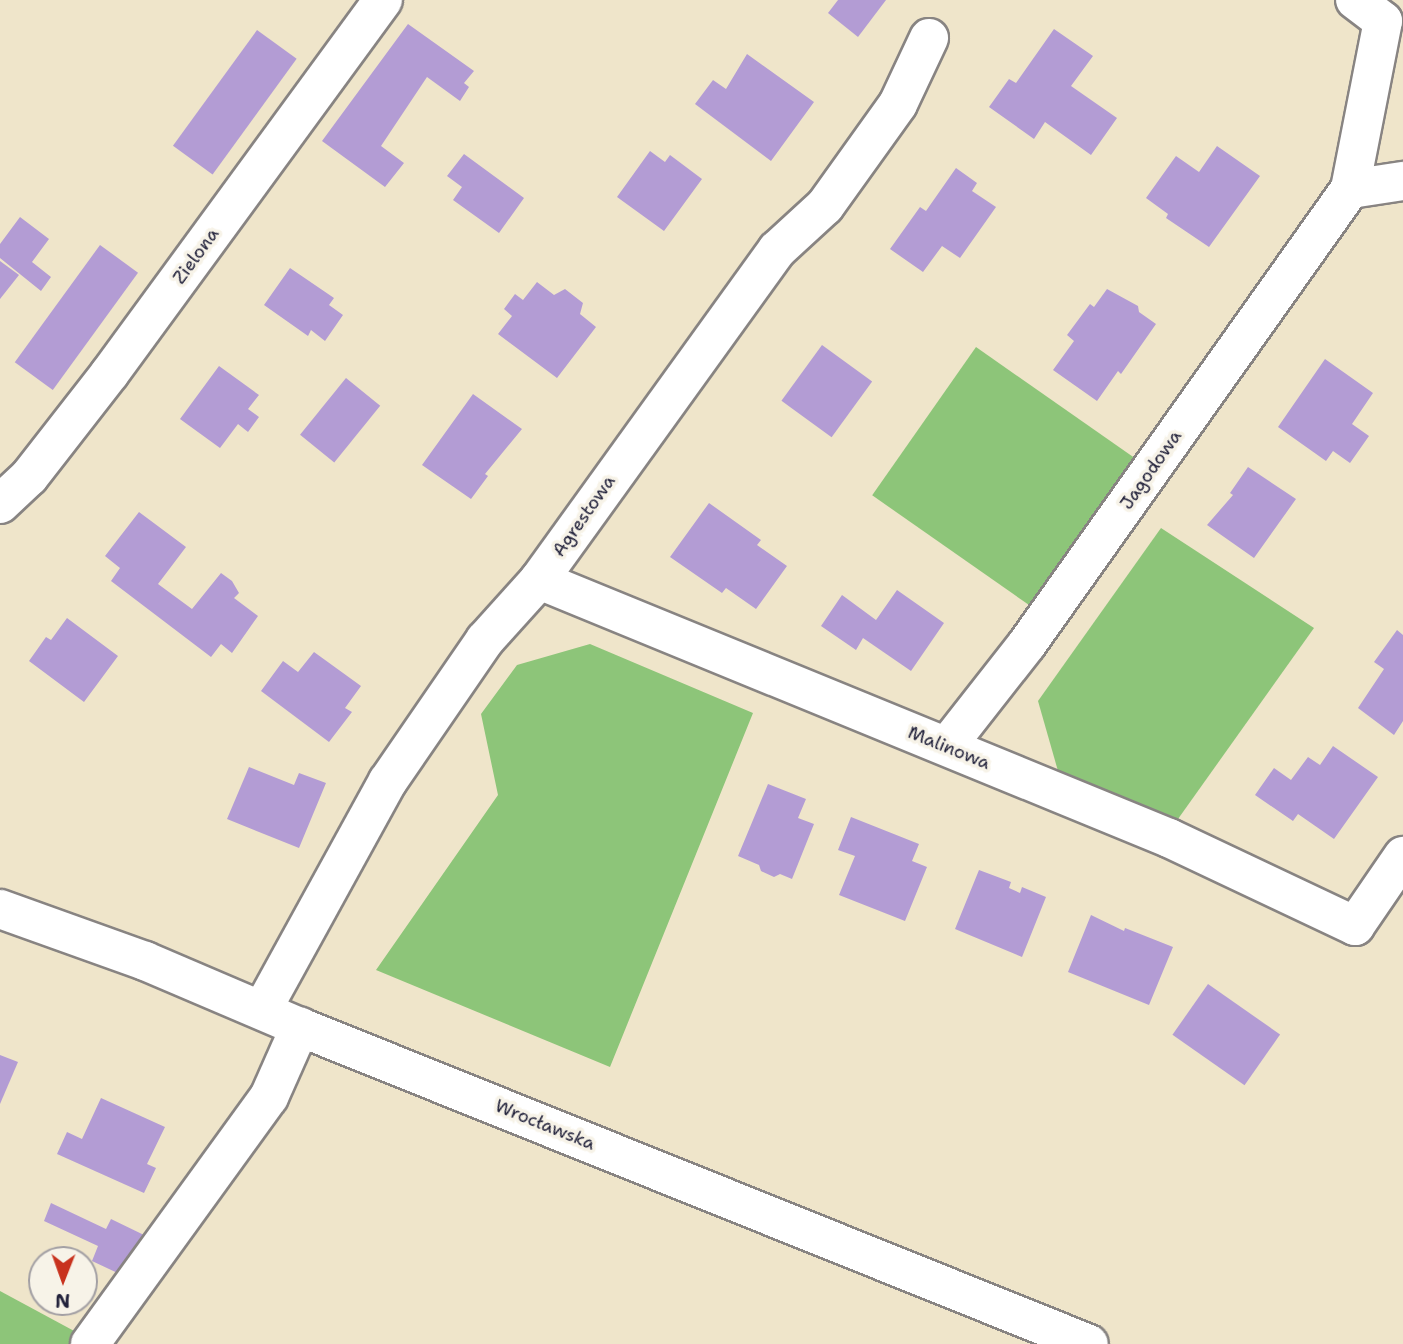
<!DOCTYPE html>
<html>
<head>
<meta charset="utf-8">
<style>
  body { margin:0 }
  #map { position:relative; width:1403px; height:1344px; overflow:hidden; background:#efe5ca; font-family:"Shantell Sans",sans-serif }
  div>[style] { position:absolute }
  .green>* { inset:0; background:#8dc579; transform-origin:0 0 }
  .building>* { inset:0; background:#b39cd4; transform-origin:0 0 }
  .roads { filter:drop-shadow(2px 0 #888482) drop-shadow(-2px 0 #888482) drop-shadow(0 2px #888482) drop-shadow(0 -2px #888482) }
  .minor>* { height:38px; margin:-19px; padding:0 19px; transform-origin:19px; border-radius:19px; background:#fff }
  span { translate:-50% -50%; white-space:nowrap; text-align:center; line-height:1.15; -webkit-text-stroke:7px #f7f3e8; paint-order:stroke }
  .street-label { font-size:18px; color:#22223b }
  .north { position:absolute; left:28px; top:1246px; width:70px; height:70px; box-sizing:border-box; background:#f7f3e8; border:2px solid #a29fa3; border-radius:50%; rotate:181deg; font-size:19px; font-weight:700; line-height:28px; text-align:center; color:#22223b }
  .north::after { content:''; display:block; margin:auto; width:24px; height:32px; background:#c8321e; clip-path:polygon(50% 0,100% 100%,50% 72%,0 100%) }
</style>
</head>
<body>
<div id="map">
  <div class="green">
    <i style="left:976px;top:347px;width:195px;height:181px;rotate:35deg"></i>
    <i style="clip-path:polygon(1161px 528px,1314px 628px,1178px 819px,1058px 771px,1038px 701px)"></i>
    <i style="clip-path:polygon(590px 644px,753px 713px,610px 1067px,376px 970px,498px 795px,481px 714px,517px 665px)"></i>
    <i style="clip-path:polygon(0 1291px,76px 1332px,76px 1344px,0 1344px)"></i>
  </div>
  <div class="building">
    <i style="clip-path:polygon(838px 0,886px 0,858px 37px,828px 13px)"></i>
    <i style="clip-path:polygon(408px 24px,474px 71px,464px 83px,469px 87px,460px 101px,427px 77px,381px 146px,404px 163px,385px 187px,322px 141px)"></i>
    <i style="clip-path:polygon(1054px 29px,1093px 56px,1071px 86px,1117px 118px,1091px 155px,1045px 122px,1034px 139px,989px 107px,1009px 79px,1016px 83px)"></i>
    <i style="left:257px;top:30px;width:49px;height:143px;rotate:36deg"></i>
    <i style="clip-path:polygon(747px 54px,814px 102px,771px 161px,695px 104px,713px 80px,726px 89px)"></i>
    <i style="clip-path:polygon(1217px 146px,1260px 176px,1209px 247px,1166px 218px,1168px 214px,1146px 198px,1176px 156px,1199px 172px)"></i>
    <i style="clip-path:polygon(650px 151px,665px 162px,670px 155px,702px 179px,664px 231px,617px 197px)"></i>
    <i style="clip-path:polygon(464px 154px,524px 198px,499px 233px,453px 200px,462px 187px,447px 176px)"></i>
    <i style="clip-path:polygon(956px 168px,977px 183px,972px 191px,996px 207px,960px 258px,942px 246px,923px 272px,890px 249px,920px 207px,926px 211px)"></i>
    <i style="clip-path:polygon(20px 217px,49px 239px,32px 262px,51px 277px,41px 291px,0 258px,0 244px)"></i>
    <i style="left:100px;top:245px;width:47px;height:145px;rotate:36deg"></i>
    <i style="clip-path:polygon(0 261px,19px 275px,0 299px)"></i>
    <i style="clip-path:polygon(290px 268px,334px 298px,329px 305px,343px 315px,325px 341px,311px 330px,308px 336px,264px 305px)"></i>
    <i style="clip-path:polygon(537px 282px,554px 295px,565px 289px,583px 303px,580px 314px,596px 327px,557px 378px,498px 334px,512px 316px,504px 309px,515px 294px,523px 300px)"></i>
    <i style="clip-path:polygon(1107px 289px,1138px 306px,1139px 312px,1156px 324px,1121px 374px,1118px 371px,1097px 401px,1053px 370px,1074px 341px,1067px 335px,1090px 304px,1094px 307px)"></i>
    <i style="left:822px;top:345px;width:62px;height:69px;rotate:36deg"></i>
    <i style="clip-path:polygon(1325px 359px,1373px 393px,1352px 424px,1369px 436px,1350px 463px,1333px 451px,1326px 461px,1278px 427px)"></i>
    <i style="clip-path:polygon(219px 366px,259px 395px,248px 409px,259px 417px,248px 432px,238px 424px,220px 448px,180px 419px)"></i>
    <i style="left:346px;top:378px;width:44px;height:73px;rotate:39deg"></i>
    <i style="clip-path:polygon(473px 394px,522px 429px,485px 474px,488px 476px,471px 499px,422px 465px)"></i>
    <i style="clip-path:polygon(1248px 467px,1296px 499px,1254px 558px,1207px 525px,1233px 495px,1230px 493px)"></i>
    <i style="clip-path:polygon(709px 503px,761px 540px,757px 545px,787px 566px,756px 609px,726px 588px,722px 593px,670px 557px)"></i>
    <i style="clip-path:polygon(139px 512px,186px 547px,158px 584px,192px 609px,221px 573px,232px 581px,239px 593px,234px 598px,258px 616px,232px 653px,221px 644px,211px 657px,111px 581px,120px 568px,105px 556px)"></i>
    <i style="clip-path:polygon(897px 590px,944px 623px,911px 671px,863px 638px,856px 650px,821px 626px,842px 595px,876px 620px)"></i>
    <i style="clip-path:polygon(67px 618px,118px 656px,84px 702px,29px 661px,46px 637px,51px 640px)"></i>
    <i style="clip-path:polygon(1397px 630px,1403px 635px,1403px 721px,1394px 735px,1358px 708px,1384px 669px,1374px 662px)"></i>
    <i style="clip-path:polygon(314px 652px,361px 686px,345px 708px,352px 712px,329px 742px,261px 691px,283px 661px,298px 672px)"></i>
    <i style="clip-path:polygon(1333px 746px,1378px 777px,1334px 839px,1298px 814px,1293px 821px,1255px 795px,1274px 768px,1291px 780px,1308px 757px,1320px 765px)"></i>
    <i style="clip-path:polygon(249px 767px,294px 785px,299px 773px,326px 783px,299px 848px,227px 819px)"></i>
    <i style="clip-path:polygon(768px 784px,806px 799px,798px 818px,814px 824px,792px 879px,780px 874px,774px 877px,761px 871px,759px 865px,738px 856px)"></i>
    <i style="clip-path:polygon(851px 817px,919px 844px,912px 861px,927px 867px,905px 921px,839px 895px,855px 856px,838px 850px)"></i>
    <i style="clip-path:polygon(979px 870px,1011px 882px,1009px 888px,1020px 893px,1022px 887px,1046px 897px,1022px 957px,955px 929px)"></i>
    <i style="clip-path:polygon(1091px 915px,1124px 931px,1125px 928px,1173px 947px,1149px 1005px,1068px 972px)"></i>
    <i style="left:1208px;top:984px;width:88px;height:62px;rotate:35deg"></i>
    <i style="clip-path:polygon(0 1055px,18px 1062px,0 1104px)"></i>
    <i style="clip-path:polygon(101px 1098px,165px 1127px,147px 1164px,156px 1168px,144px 1193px,57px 1154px,67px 1132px,82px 1139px)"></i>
    <i style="clip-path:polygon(51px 1203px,106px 1229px,111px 1219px,144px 1235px,124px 1276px,92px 1261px,98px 1246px,44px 1221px)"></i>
  </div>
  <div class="roads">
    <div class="minor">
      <i style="left:1350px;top:189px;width:54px;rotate:-8.6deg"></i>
      <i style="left:0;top:504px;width:40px;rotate:-43deg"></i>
      <i style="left:29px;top:477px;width:132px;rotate:-52.1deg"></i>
      <i style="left:110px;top:373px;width:462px;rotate:-53.8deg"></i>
      <i style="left:539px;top:580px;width:681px;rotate:22.27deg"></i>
      <i style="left:1169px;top:838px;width:206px;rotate:25.3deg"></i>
      <i style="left:1355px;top:926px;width:85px;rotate:-55.6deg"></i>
      <i style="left:947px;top:746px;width:130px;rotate:-51.9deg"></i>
      <i style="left:1027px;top:644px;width:558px;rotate:-54.63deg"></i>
      <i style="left:1350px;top:189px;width:171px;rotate:-78.9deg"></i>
      <i style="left:1383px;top:21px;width:35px;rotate:-143deg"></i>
      <i style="left:0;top:909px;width:154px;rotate:19.7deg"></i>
      <i style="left:145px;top:961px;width:168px;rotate:23.1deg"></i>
      <i style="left:300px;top:1027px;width:850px;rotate:21.89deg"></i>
      <i style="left:262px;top:1010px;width:261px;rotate:-61.2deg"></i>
      <i style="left:388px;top:781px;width:171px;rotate:-55.5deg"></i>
      <i style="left:485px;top:640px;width:81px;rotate:-48deg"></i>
      <i style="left:539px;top:580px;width:407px;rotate:-54.2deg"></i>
      <i style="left:777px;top:250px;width:65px;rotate:-42.5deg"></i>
      <i style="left:825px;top:206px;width:125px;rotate:-54.4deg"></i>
      <i style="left:898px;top:104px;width:73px;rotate:-64.8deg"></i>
      <i style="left:90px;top:1344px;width:305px;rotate:-54.1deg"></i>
      <i style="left:269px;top:1097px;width:77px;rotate:-66.1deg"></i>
    </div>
  </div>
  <div class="street-label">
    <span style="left:196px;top:256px;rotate:-54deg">Zielona</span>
    <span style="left:1151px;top:470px;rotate:-55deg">Jagodowa</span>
    <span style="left:584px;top:516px;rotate:-55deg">Agrestowa</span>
    <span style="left:949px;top:748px;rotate:22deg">Malinowa</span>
    <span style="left:545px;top:1125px;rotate:22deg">Wrocławska</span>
  </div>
  <div class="north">N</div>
</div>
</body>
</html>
